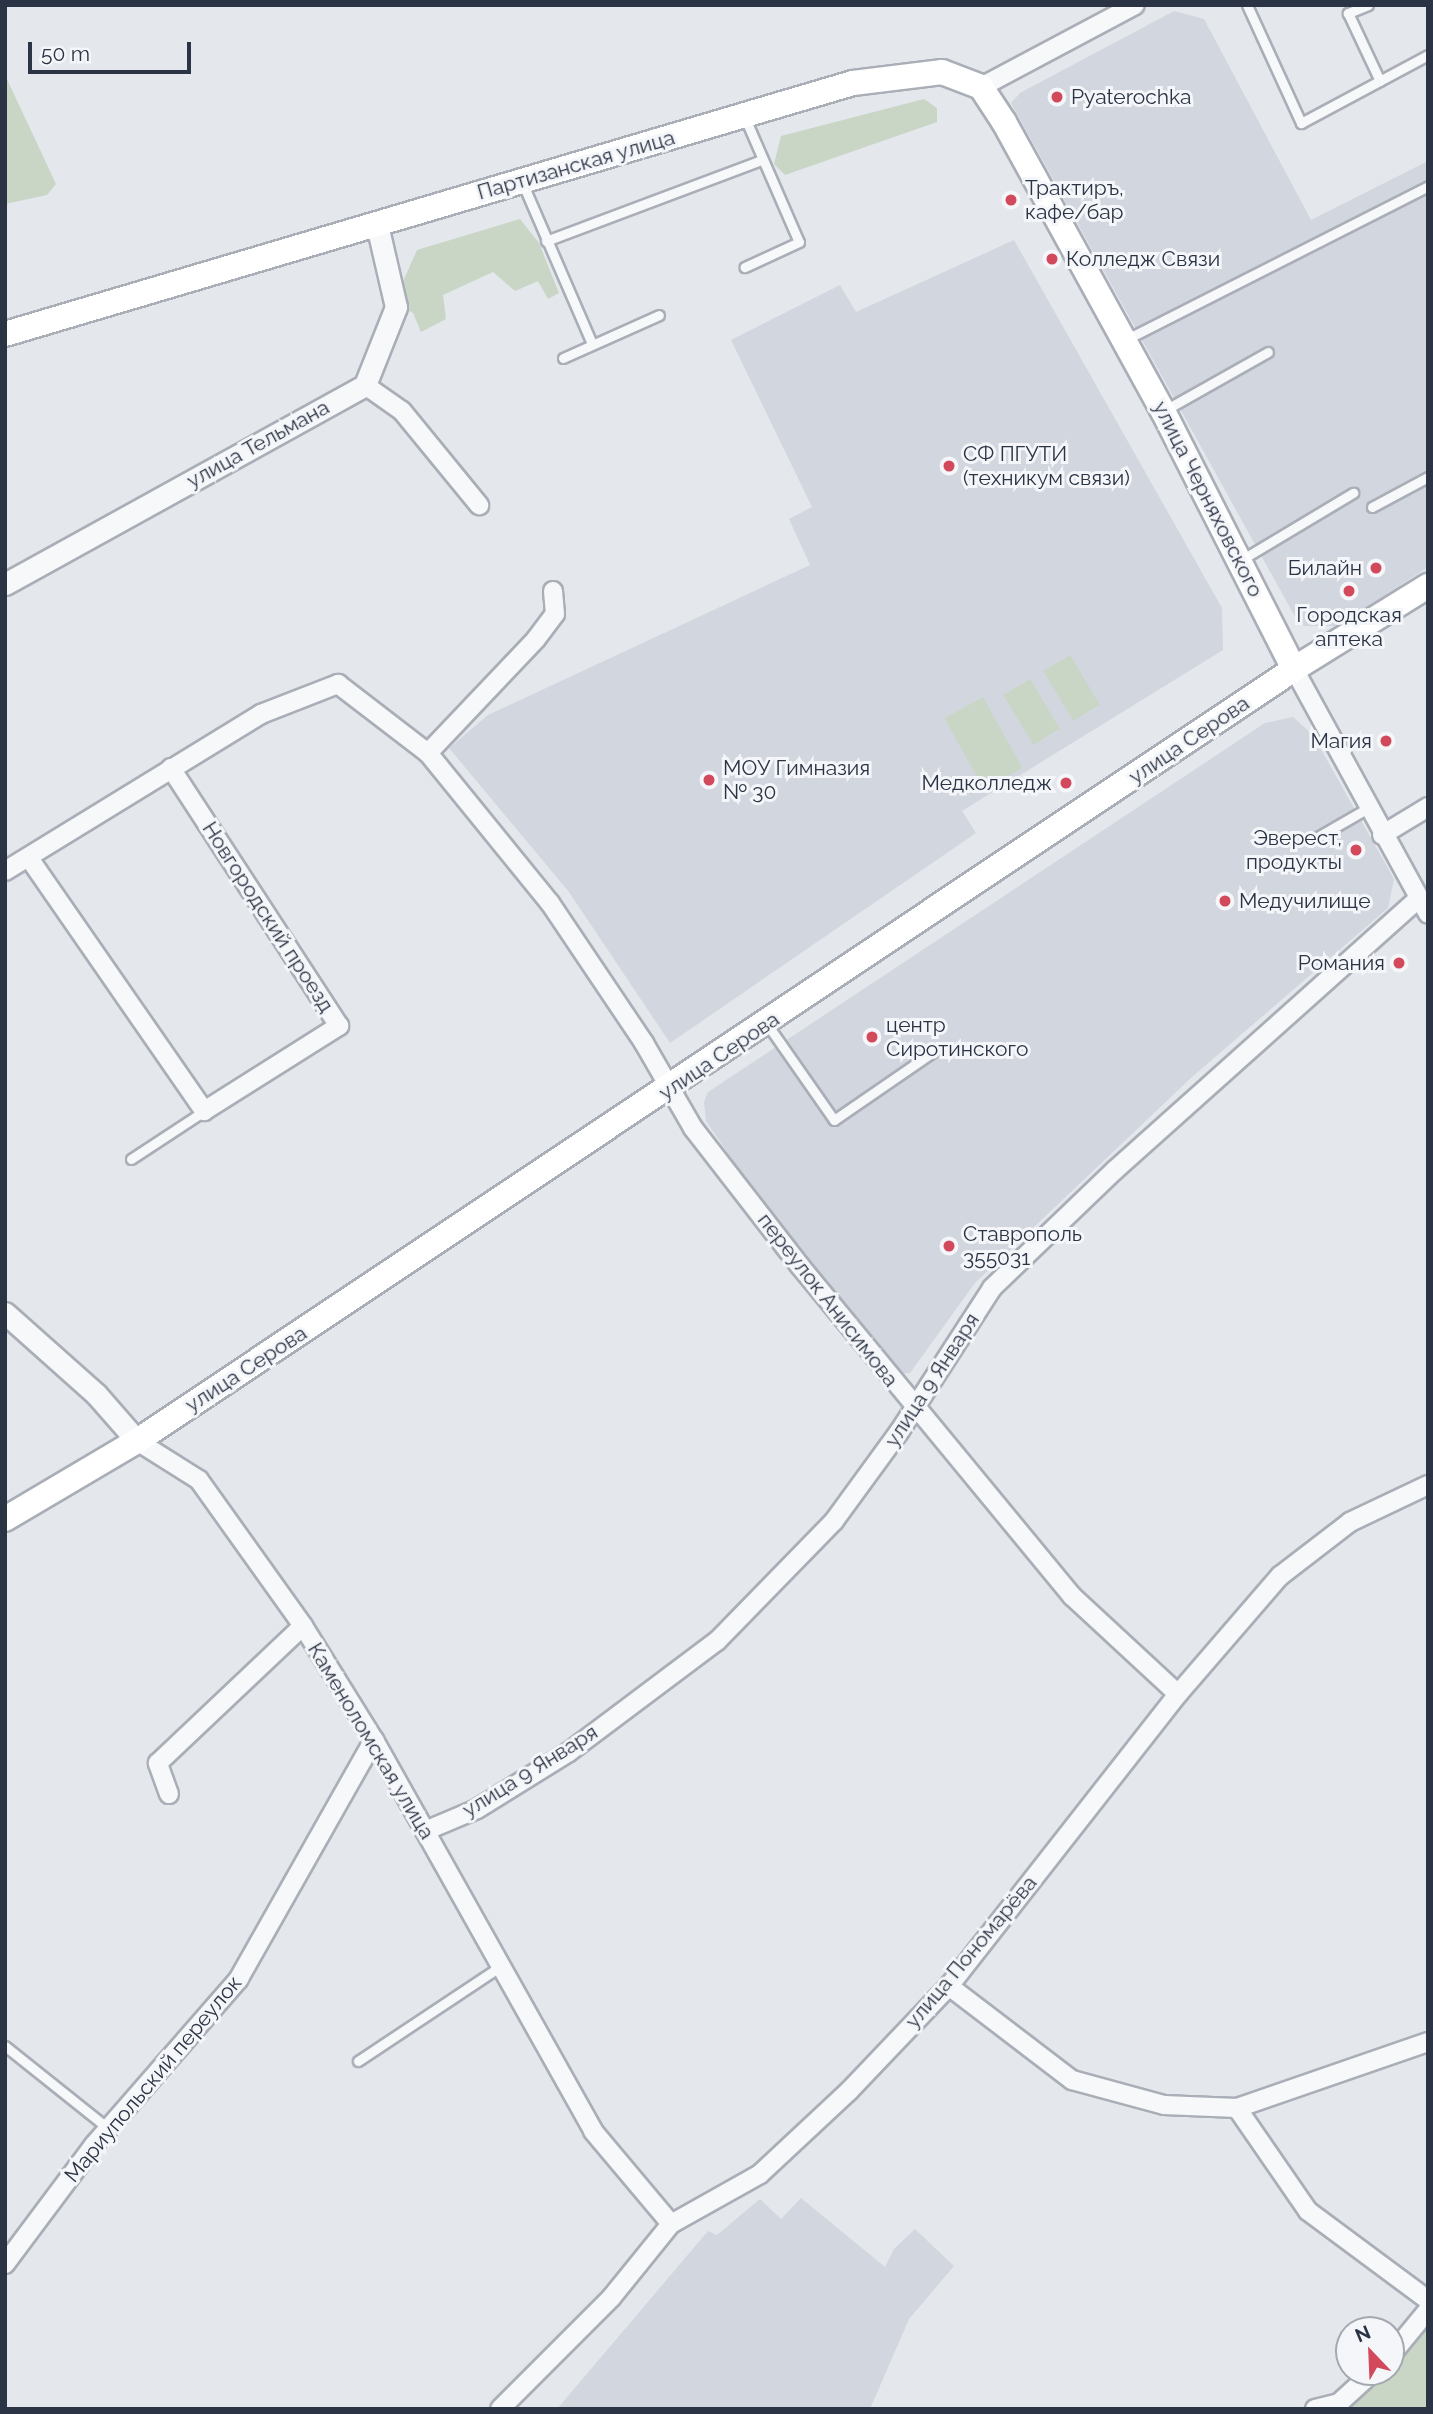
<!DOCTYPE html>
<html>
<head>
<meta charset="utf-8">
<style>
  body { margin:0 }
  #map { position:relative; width:1433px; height:2414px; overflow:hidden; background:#e4e7ec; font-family:Raleway,sans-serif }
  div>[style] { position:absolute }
  .built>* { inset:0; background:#d2d6de }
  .green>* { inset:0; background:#c9d6c5; transform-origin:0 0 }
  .roads { filter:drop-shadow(2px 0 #a9aeb7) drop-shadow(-2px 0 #a9aeb7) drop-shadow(0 2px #a9aeb7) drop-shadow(0 -2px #a9aeb7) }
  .service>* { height:9px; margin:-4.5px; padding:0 4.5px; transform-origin:4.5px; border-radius:4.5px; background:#f7f8fa }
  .minor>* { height:18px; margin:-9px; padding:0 9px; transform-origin:9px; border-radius:9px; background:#f7f8fa }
  .tertiary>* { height:21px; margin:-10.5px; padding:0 10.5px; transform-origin:10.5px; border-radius:10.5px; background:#f7f8fa }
  .secondary>* { height:24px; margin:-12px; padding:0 12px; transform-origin:12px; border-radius:12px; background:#fff }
  .dots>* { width:19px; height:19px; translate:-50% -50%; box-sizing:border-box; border:4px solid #f4f6f9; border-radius:50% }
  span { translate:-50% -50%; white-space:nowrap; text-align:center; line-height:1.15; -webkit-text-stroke:6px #f4f6f9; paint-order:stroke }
  .poi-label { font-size:21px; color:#2b3445 }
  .left { translate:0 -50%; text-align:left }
  .right { translate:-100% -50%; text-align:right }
  .street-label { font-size:21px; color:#2b3445 }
  .frame { position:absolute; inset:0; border:7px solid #2b3445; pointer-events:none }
  .north { position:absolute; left:1335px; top:2316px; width:70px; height:70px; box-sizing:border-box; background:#f4f6f9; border:2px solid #a4a8b1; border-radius:50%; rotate:337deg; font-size:19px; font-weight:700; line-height:28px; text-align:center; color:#2b3445 }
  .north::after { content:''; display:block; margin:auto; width:24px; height:32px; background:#d1495b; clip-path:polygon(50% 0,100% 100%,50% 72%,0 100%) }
  .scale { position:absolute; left:28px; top:42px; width:163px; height:32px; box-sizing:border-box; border:4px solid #2b3445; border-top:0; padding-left:9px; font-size:21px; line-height:24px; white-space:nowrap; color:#2b3445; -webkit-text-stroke:5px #f4f6f9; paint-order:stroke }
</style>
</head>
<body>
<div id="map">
  <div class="built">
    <i style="clip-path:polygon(1174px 11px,1204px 19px,1311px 220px,1428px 161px,1428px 567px,1338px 626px,1304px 626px,1294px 615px,1011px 103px,1020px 93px)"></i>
    <i style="clip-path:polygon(1014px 240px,1222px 608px,1223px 650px,962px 811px,976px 833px,670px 1043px,569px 892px,449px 748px,488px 715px,810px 565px,789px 519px,812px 507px,731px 340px,840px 285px,856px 312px)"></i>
    <i style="clip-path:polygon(1293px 717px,1313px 735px,1394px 879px,1388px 908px,1192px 1077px,975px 1283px,910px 1373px,896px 1374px,735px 1164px,706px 1121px,704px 1102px,708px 1092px,1265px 723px)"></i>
    <i style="clip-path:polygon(801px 2198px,885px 2267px,894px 2249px,915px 2229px,954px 2266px,909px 2319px,870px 2409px,557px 2409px,708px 2231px,717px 2235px,760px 2199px,781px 2219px)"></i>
  </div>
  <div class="green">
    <i style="clip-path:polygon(5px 75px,56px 184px,47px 195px,5px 204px)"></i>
    <i style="clip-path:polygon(924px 99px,937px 108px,937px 122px,785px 175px,774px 164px,781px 136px)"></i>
    <i style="clip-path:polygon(520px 219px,539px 243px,559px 293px,548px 299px,538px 281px,515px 291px,493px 272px,443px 295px,446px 319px,421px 332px,413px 313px,402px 306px,401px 286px,417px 250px)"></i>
    <i style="left:1070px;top:655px;width:58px;height:31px;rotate:59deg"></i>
    <i style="left:1030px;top:679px;width:58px;height:31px;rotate:59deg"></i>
    <i style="left:983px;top:697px;width:81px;height:44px;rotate:61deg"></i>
    <i style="clip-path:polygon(1428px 2328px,1428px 2409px,1348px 2409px,1384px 2372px,1391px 2372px,1391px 2365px)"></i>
  </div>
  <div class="roads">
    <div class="service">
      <i style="left:1247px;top:5px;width:130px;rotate:65.4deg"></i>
      <i style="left:1301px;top:123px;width:144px;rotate:-28.2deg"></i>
      <i style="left:1368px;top:5px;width:22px;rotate:158deg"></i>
      <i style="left:1348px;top:13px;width:75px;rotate:64.8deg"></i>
      <i style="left:745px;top:118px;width:135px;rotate:66.5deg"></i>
      <i style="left:799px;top:242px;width:60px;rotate:155.2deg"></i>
      <i style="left:522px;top:182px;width:176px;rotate:66.6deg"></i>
      <i style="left:546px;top:241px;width:231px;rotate:-20.6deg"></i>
      <i style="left:1127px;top:339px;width:338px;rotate:-26.9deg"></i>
      <i style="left:563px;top:358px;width:105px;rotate:-24.1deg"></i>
      <i style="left:1165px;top:410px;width:118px;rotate:-29.4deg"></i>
      <i style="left:1372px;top:507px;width:64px;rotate:-28.2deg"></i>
      <i style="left:1241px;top:560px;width:131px;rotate:-30.9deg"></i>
      <i style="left:1316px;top:838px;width:60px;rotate:-30deg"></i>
      <i style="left:767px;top:1024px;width:117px;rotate:55.1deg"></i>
      <i style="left:834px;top:1120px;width:120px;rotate:-34.5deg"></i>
      <i style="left:131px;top:1159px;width:87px;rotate:-33.3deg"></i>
      <i style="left:5px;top:2046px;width:133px;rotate:38.6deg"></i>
      <i style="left:358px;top:2061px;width:172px;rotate:-33.6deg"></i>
    </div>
    <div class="minor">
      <i style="left:981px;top:87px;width:174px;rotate:-28deg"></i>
      <i style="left:365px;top:385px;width:45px;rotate:35.1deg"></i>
      <i style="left:402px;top:411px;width:122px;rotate:50.7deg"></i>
      <i style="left:1294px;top:669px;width:279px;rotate:61.3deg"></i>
      <i style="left:428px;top:753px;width:157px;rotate:-46.5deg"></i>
      <i style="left:536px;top:639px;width:31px;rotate:-53deg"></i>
      <i style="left:555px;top:614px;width:23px;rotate:-95deg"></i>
      <i style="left:1382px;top:835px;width:54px;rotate:-31.3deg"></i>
      <i style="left:29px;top:858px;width:308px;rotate:55.3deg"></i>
      <i style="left:204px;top:1111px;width:160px;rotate:-32.2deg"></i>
      <i style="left:339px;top:1026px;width:308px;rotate:-123.1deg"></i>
      <i style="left:5px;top:871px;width:300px;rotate:-31.5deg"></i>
      <i style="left:261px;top:714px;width:83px;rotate:-21.3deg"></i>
      <i style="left:338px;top:684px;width:113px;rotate:37.5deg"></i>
      <i style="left:428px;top:753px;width:193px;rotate:50.9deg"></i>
      <i style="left:550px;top:903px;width:169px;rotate:56.1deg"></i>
      <i style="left:644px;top:1043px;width:98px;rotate:60deg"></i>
      <i style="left:693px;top:1128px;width:175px;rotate:52.2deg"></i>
      <i style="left:800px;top:1266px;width:428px;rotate:50.5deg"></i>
      <i style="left:1072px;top:1596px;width:144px;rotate:42.8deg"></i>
      <i style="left:137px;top:1441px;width:73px;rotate:32.2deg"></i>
      <i style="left:199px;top:1480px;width:179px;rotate:54.5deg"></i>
      <i style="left:303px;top:1626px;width:134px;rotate:58.1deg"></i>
      <i style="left:374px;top:1740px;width:448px;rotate:60.7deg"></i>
      <i style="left:593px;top:2131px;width:121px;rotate:50deg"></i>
      <i style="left:169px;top:1794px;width:33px;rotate:-110deg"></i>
      <i style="left:158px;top:1763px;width:199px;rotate:-43.4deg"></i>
      <i style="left:425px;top:1831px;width:56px;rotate:-22.9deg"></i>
      <i style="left:477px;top:1809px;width:108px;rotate:-31.8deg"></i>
      <i style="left:569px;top:1752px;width:185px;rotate:-36.9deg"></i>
      <i style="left:717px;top:1641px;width:168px;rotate:-45.7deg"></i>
      <i style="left:834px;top:1521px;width:110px;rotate:-53.9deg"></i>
      <i style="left:899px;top:1432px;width:171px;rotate:-57.1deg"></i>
      <i style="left:992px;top:1288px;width:170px;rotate:-43.8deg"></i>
      <i style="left:1115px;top:1170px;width:408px;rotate:-41.8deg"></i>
      <i style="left:949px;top:1986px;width:155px;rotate:37.4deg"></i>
      <i style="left:1072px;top:2080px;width:95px;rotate:15.2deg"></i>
      <i style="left:1164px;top:2105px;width:73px;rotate:2.4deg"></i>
      <i style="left:1237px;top:2108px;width:202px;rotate:-19.1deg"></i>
      <i style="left:1237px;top:2108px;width:125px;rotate:55.4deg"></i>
      <i style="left:1308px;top:2211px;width:149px;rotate:36.6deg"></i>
      <i style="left:5px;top:2264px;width:149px;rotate:-53.2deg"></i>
      <i style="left:94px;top:2145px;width:219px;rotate:-48.9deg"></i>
      <i style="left:238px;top:1980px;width:276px;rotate:-60.5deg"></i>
      <i style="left:1391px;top:2355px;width:58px;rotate:-50.6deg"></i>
      <i style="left:500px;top:2409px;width:157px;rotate:-45deg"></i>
      <i style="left:611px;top:2298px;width:95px;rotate:-51deg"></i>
      <i style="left:671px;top:2224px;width:102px;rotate:-29.3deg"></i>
      <i style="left:760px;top:2174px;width:122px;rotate:-43deg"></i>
      <i style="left:849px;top:2091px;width:145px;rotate:-46.4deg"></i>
      <i style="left:949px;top:1986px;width:371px;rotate:-51.9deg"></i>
      <i style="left:1178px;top:1694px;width:156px;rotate:-49.2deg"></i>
      <i style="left:1280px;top:1576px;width:88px;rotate:-37.6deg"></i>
      <i style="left:1350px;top:1522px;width:86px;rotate:-25.4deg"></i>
      <i style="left:1315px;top:2409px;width:25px;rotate:-14deg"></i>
      <i style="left:1339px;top:2403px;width:46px;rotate:-42.4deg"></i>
    </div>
    <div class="tertiary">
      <i style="left:5px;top:584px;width:411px;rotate:-28.9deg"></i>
      <i style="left:365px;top:385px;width:84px;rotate:-68.3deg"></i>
      <i style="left:396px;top:307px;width:84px;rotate:-103deg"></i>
      <i style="left:5px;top:1313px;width:122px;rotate:41.7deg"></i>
      <i style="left:96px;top:1394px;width:62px;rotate:48.9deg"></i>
    </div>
    <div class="secondary">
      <i style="left:5px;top:334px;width:884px;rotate:-16.49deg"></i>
      <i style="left:853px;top:83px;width:90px;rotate:-7deg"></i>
      <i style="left:942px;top:72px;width:42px;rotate:21deg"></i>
      <i style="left:981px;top:87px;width:42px;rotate:56.7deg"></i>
      <i style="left:1004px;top:122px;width:330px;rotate:61.2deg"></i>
      <i style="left:1163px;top:411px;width:289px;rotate:63.1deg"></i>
      <i style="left:5px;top:1519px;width:153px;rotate:-30.6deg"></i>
      <i style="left:137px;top:1441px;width:1391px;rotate:-33.71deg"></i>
      <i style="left:1294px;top:669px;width:158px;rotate:-31.8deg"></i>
    </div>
  </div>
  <div class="dots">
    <i style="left:1057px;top:97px;background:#d1495b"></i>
    <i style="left:1011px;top:200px;background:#d1495b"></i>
    <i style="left:1052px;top:259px;background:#d1495b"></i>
    <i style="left:949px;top:466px;background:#d1495b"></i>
    <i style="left:1376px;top:568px;background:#d1495b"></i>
    <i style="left:1349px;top:591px;background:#d1495b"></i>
    <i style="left:1386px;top:741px;background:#d1495b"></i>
    <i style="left:709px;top:780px;background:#d1495b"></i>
    <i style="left:1066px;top:783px;background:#d1495b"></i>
    <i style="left:1356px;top:850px;background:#d1495b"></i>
    <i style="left:1225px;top:901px;background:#d1495b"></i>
    <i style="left:1399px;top:963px;background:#d1495b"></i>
    <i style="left:872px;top:1037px;background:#d1495b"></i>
    <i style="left:949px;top:1246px;background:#d1495b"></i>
  </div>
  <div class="poi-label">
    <span class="left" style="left:1071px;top:97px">Pyaterochka</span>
    <span class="left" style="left:1025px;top:200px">Трактиръ,<br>кафе/бар</span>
    <span class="left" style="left:1066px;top:259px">Колледж Связи</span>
    <span class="left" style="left:963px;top:466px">СФ ПГУТИ<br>(техникум связи)</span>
    <span class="right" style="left:1362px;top:568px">Билайн</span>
    <span style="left:1349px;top:627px">Городская<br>аптека</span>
    <span class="right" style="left:1372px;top:741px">Магия</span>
    <span class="left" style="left:723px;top:780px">МОУ Гимназия<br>№ 30</span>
    <span class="right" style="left:1052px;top:783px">Медколледж</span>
    <span class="right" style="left:1342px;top:850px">Эверест,<br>продукты</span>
    <span class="left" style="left:1239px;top:901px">Медучилище</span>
    <span class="right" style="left:1385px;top:963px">Романия</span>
    <span class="left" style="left:886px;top:1037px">центр<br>Сиротинского</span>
    <span class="left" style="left:963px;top:1246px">Ставрополь<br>355031</span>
  </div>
  <div class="street-label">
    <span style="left:576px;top:165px;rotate:-16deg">Партизанская улица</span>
    <span style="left:258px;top:444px;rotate:-29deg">улица Тельмана</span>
    <span style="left:1208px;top:499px;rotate:63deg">улица Черняховского</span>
    <span style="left:1189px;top:740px;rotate:-34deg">улица Серова</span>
    <span style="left:268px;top:917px;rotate:57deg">Новгородский проезд</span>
    <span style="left:719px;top:1056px;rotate:-34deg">улица Серова</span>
    <span style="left:828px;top:1300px;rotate:52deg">переулок Анисимова</span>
    <span style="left:246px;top:1369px;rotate:-33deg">улица Серова</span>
    <span style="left:932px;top:1380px;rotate:-57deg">улица 9 Января</span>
    <span style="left:371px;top:1741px;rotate:59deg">Каменоломская улица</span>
    <span style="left:530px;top:1771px;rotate:-32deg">улица 9 Января</span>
    <span style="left:971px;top:1952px;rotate:-50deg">улица Пономарёва</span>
    <span style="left:153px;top:2079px;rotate:-50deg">Мариупольский переулок</span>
  </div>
  <div class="frame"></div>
  <div class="north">N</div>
  <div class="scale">50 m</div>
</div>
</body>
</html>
